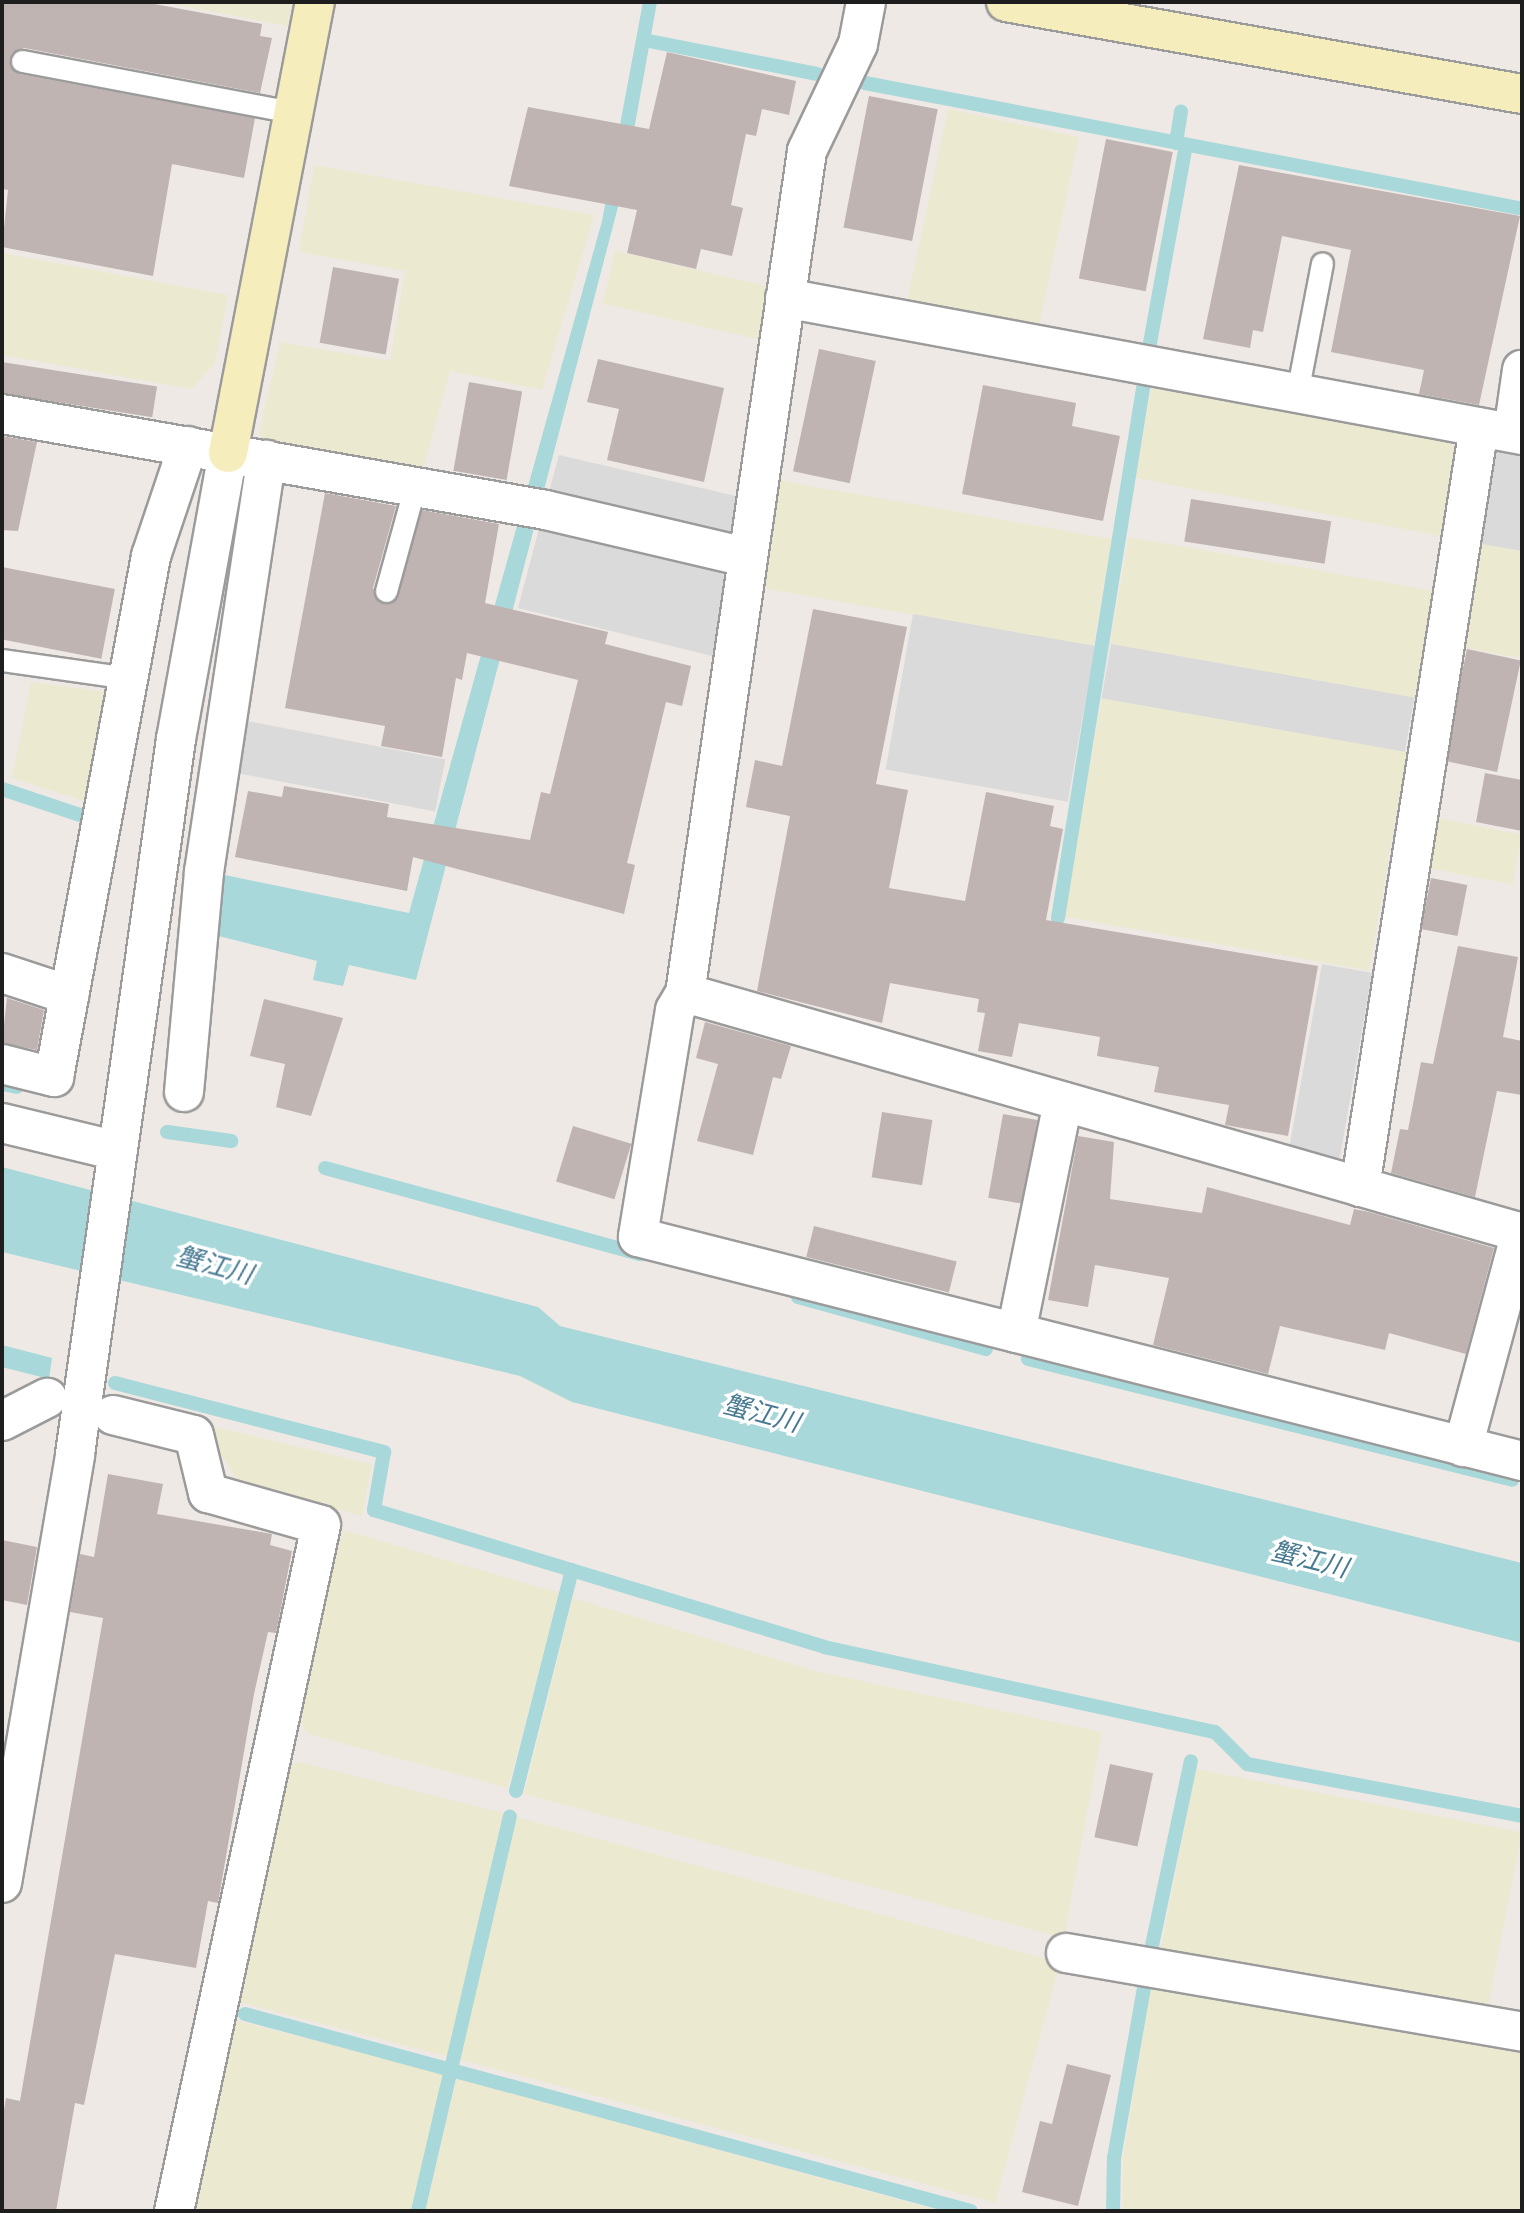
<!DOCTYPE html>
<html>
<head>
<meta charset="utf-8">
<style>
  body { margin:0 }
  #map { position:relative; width:1524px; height:2213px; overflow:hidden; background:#eee9e5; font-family:Signika,"Noto Sans JP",sans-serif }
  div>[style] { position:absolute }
  .farmland>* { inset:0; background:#ece9d1; transform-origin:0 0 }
  .parking>* { inset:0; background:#dadada; transform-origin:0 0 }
  .water>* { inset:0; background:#a8d8d9 }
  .stream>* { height:14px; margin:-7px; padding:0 7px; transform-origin:7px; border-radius:7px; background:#a8d8d9 }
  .building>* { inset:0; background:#bfb4b2; transform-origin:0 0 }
  .roads { filter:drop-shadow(2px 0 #9b9b9b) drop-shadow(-2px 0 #9b9b9b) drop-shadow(0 2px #9b9b9b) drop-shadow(0 -2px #9b9b9b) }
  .lane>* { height:21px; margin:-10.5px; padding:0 10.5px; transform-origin:10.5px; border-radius:10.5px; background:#fff }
  .street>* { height:38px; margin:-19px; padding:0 19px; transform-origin:19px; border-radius:19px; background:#fff }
  .secondary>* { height:38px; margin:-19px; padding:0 19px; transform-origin:19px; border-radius:19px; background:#f5edbc }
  span { translate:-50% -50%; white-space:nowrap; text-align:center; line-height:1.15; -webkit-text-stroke:7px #fff; paint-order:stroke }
  .water-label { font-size:26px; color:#477a91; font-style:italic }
  .frame { position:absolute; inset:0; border:4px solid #1e1e1e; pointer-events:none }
</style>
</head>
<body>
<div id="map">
  <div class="farmland">
    <i style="clip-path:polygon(160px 2px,292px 2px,288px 26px)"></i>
    <i style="left:948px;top:109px;width:134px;height:202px;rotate:12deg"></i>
    <i style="clip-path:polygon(314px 165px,594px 215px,542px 390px,450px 371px,422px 474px,265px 446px,259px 434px,280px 342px,390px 361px,405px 271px,299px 252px)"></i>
    <i style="left:615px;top:251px;width:160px;height:54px;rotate:13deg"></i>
    <i style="clip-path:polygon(2px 253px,228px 295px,215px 364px,191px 389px,2px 355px)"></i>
    <i style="clip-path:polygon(1152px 385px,1448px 440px,1461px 458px,1446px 537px,1135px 478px)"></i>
    <i style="left:777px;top:480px;width:340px;height:109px;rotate:10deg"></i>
    <i style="left:1129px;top:537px;width:309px;height:109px;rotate:10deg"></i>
    <i style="clip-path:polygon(1476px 543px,1522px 551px,1522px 658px,1459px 647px)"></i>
    <i style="clip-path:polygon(31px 682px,113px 693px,92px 804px,12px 778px)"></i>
    <i style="left:1102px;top:698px;width:310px;height:222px;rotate:10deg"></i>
    <i style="left:1432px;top:817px;width:92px;height:51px;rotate:11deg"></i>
    <i style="clip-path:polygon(202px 1424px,372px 1464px,362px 1516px,240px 1484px)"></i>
    <i style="clip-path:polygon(343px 1530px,560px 1593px,508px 1788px,308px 1734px,296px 1716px)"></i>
    <i style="clip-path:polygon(573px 1598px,819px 1672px,1102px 1732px,1064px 1938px,524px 1794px)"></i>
    <i style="clip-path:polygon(299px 1762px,503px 1813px,449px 2057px,235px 2001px,283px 1768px)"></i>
    <i style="left:1196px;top:1769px;width:332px;height:187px;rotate:11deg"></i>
    <i style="left:517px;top:1817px;width:562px;height:249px;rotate:15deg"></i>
    <i style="clip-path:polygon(1152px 1981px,1522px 2045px,1522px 2211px,1123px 2211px,1123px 2158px)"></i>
    <i style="clip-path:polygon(231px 2019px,444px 2074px,411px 2211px,184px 2211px)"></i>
    <i style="clip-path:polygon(457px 2078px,940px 2211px,425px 2211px)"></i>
  </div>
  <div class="parking">
    <i style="clip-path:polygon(1497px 452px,1522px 456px,1522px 551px,1476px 543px,1488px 460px)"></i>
    <i style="clip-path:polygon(559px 455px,740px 497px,735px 530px,721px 541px,549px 492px)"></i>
    <i style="clip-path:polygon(540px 525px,719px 568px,728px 584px,716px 657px,518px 608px)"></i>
    <i style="left:913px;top:614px;width:185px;height:158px;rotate:10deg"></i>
    <i style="left:1111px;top:644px;width:308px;height:55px;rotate:10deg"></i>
    <i style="left:247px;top:721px;width:202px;height:53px;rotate:11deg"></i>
    <i style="clip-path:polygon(1322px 964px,1372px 973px,1340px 1157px,1326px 1168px,1288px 1155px)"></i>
  </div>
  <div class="water">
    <i style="clip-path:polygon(643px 2px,657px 2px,625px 180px,416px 980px,349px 965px,343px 986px,313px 980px,317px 961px,215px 935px,225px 875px,409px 913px,602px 221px)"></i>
    <i style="clip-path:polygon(2px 1167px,538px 1307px,560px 1326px,1522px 1563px,1522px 1643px,572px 1402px,520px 1376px,2px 1252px)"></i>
    <i style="clip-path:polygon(2px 1345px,52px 1358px,49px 1379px,2px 1367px)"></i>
  </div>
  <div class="stream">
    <i style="left:2px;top:40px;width:39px;rotate:-75deg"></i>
    <i style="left:644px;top:40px;width:177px;rotate:11.1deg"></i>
    <i style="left:865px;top:83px;width:666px;rotate:10.82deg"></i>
    <i style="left:1176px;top:143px;width:32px;rotate:-81deg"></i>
    <i style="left:1150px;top:343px;width:201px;rotate:-79.7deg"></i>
    <i style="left:2px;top:789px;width:92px;rotate:18.4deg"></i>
    <i style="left:1058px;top:918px;width:543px;rotate:-80.88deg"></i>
    <i style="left:2px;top:1084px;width:15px;rotate:11deg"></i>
    <i style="left:167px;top:1132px;width:65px;rotate:8deg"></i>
    <i style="left:325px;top:1168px;width:327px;rotate:15.3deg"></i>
    <i style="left:798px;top:1297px;width:195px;rotate:15.5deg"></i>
    <i style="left:1028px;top:1359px;width:499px;rotate:14deg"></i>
    <i style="left:115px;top:1383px;width:278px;rotate:14.4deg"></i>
    <i style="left:384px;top:1452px;width:59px;rotate:99.8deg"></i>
    <i style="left:374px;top:1510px;width:470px;rotate:16.9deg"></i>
    <i style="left:824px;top:1647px;width:400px;rotate:12.3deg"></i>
    <i style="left:1215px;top:1732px;width:45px;rotate:45deg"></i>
    <i style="left:1247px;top:1764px;width:280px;rotate:10.7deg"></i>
    <i style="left:516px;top:1791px;width:228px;rotate:-75.8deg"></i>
    <i style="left:1150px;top:1955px;width:198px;rotate:-78.1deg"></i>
    <i style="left:245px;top:2014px;width:752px;rotate:15.18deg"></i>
    <i style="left:418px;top:2211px;width:405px;rotate:-76.9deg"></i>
    <i style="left:1113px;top:2211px;width:53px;rotate:-88.9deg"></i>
    <i style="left:1114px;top:2158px;width:178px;rotate:-80deg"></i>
  </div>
  <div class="building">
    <i style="clip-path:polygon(2px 2px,144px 2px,262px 24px,260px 36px,272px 38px,260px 93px,24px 48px,12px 53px,10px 66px,20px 74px,255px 118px,244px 178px,172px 164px,153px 276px,2px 247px,8px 190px,2px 189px)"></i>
    <i style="clip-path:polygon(667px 52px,796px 81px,789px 115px,762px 109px,756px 136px,746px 134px,731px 205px,743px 208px,732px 256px,701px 249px,696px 269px,627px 253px,637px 210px,509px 186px,528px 107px,649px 129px)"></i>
    <i style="left:869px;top:96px;width:70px;height:134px;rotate:11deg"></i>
    <i style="left:1106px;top:139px;width:68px;height:142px;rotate:11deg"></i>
    <i style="clip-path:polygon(1239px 165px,1520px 216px,1479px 405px,1419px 394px,1424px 370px,1331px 352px,1351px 250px,1282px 236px,1263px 332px,1253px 330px,1250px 348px,1203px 339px)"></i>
    <i style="left:333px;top:267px;width:67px;height:77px;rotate:10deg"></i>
    <i style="left:819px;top:349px;width:58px;height:125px;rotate:12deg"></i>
    <i style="clip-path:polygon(598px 359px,724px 388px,704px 482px,607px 460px,619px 409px,587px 402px)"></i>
    <i style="left:2px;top:362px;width:157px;height:31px;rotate:9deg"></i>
    <i style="left:469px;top:382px;width:54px;height:90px;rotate:10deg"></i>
    <i style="clip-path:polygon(983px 385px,1076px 403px,1072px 426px,1120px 436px,1103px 521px,962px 494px)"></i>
    <i style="clip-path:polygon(2px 436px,37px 442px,18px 531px,2px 530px)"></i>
    <i style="clip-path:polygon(325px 493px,396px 506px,373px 588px,382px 603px,398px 595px,422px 510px,499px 524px,485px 603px,608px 632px,605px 644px,691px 666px,682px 706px,666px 702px,627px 863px,635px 865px,624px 914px,413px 857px,407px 891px,235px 857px,248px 791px,282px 797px,284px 786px,389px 804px,387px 817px,530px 840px,541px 792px,550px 794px,578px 680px,467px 653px,462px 680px,456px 678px,442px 757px,381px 746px,385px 726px,285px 708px)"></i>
    <i style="left:1191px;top:499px;width:142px;height:43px;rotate:9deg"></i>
    <i style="left:2px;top:567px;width:115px;height:71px;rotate:11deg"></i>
    <i style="clip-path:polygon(813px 609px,907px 627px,876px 784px,908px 790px,889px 888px,965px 901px,986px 792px,1054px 806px,1050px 826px,1063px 829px,1046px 920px,1318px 966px,1288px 1136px,1225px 1125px,1229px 1105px,1154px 1092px,1159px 1067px,1097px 1056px,1100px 1037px,1019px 1023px,1012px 1057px,978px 1051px,985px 1013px,977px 1012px,979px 999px,890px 983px,882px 1023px,757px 991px,790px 816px,746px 807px,755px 760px,782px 766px)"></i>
    <i style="left:1467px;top:649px;width:55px;height:114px;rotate:12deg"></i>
    <i style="clip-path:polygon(1485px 773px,1522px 780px,1522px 831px,1476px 822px)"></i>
    <i style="left:1431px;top:878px;width:37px;height:52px;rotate:11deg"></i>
    <i style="clip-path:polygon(1458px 946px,1518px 957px,1503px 1037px,1522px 1041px,1522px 1095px,1497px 1091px,1475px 1197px,1391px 1173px,1400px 1129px,1408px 1130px,1421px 1062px,1433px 1064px)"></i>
    <i style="clip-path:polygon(7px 998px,44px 1010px,37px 1050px,2px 1043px)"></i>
    <i style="clip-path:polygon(264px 999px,343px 1018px,311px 1116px,276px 1107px,285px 1064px,250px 1056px)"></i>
    <i style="clip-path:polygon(705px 1022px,791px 1046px,781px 1079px,773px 1077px,753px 1155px,697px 1141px,718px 1064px,696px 1058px)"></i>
    <i style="left:882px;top:1112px;width:51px;height:66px;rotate:9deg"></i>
    <i style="left:1003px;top:1114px;width:35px;height:85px;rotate:10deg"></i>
    <i style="left:573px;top:1126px;width:61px;height:58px;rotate:17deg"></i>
    <i style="clip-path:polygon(1078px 1136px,1114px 1142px,1110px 1199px,1202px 1213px,1207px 1187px,1350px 1225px,1354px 1209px,1369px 1212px,1494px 1248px,1466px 1354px,1389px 1333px,1385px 1350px,1280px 1326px,1268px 1374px,1153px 1345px,1169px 1278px,1095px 1265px,1088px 1307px,1048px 1300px)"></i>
    <i style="left:814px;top:1226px;width:147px;height:32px;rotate:14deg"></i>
    <i style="clip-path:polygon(108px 1474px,163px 1484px,157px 1514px,272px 1534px,270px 1545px,292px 1551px,276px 1633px,268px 1632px,254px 1694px,218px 1903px,208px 1901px,196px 1968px,115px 1954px,84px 2105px,75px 2103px,56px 2211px,2px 2211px,2px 2122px,6px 2098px,20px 2101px,103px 1618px,70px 1612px,80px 1554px,94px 1557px)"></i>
    <i style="clip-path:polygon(2px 1540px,37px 1547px,27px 1605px,2px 1600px)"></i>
    <i style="left:1110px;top:1764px;width:44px;height:75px;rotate:12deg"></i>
    <i style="clip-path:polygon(1067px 2064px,1111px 2075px,1078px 2206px,1022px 2192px,1040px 2121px,1052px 2124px)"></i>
  </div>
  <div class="roads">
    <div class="lane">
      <i style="left:22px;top:61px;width:275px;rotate:10.7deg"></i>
      <i style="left:1297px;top:393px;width:132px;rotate:-79.1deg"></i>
      <i style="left:386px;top:591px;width:109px;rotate:-74.6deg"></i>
      <i style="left:2px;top:660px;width:127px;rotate:8.1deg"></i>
    </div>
    <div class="street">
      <i style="left:866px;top:2px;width:43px;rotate:100.8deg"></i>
      <i style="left:858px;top:44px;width:119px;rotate:115.5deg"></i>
      <i style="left:807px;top:151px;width:851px;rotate:98.24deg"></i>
      <i style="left:685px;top:993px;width:20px;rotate:120deg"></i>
      <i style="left:675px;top:1010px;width:230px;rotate:99.3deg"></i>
      <i style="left:638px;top:1237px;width:912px;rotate:14.22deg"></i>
      <i style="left:785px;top:298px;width:750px;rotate:10.53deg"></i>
      <i style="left:2px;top:414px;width:552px;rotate:10.01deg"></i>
      <i style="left:546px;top:510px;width:206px;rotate:13.2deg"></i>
      <i style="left:1513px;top:433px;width:64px;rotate:-81.9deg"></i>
      <i style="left:2px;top:973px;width:71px;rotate:18.2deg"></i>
      <i style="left:685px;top:993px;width:871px;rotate:16deg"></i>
      <i style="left:2px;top:1064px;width:54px;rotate:14deg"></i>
      <i style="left:54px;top:1077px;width:530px;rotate:-79.45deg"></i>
      <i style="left:151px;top:556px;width:116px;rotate:-71.4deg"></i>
      <i style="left:184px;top:1092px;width:221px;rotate:-84.8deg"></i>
      <i style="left:204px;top:872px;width:417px;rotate:-81.4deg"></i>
      <i style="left:2px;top:1123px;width:119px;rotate:13.6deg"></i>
      <i style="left:1360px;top:1187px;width:769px;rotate:-81.1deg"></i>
      <i style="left:1016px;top:1333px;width:236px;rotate:-78.5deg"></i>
      <i style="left:113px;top:1415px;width:83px;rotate:13.9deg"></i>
      <i style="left:194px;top:1435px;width:60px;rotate:76.4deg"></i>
      <i style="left:208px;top:1493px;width:117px;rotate:15.8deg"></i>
      <i style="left:321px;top:1525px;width:702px;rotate:102.09deg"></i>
      <i style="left:2px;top:1421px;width:51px;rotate:-27.1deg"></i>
      <i style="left:1463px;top:1447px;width:223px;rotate:-74.9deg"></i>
      <i style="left:2px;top:1883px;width:435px;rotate:-80.3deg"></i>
      <i style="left:75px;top:1454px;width:722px;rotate:-81.96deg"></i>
      <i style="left:176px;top:739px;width:291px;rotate:-79.7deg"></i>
      <i style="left:1066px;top:1953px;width:463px;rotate:9.8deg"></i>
    </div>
    <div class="secondary">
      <i style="left:1006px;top:2px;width:524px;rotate:10.11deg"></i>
      <i style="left:228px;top:453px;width:459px;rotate:-79.1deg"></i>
    </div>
  </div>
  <div class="water-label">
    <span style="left:214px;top:1267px;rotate:15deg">蟹江川</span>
    <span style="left:761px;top:1415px;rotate:15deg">蟹江川</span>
    <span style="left:1309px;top:1561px;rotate:14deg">蟹江川</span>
  </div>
  <div class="frame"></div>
</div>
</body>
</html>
